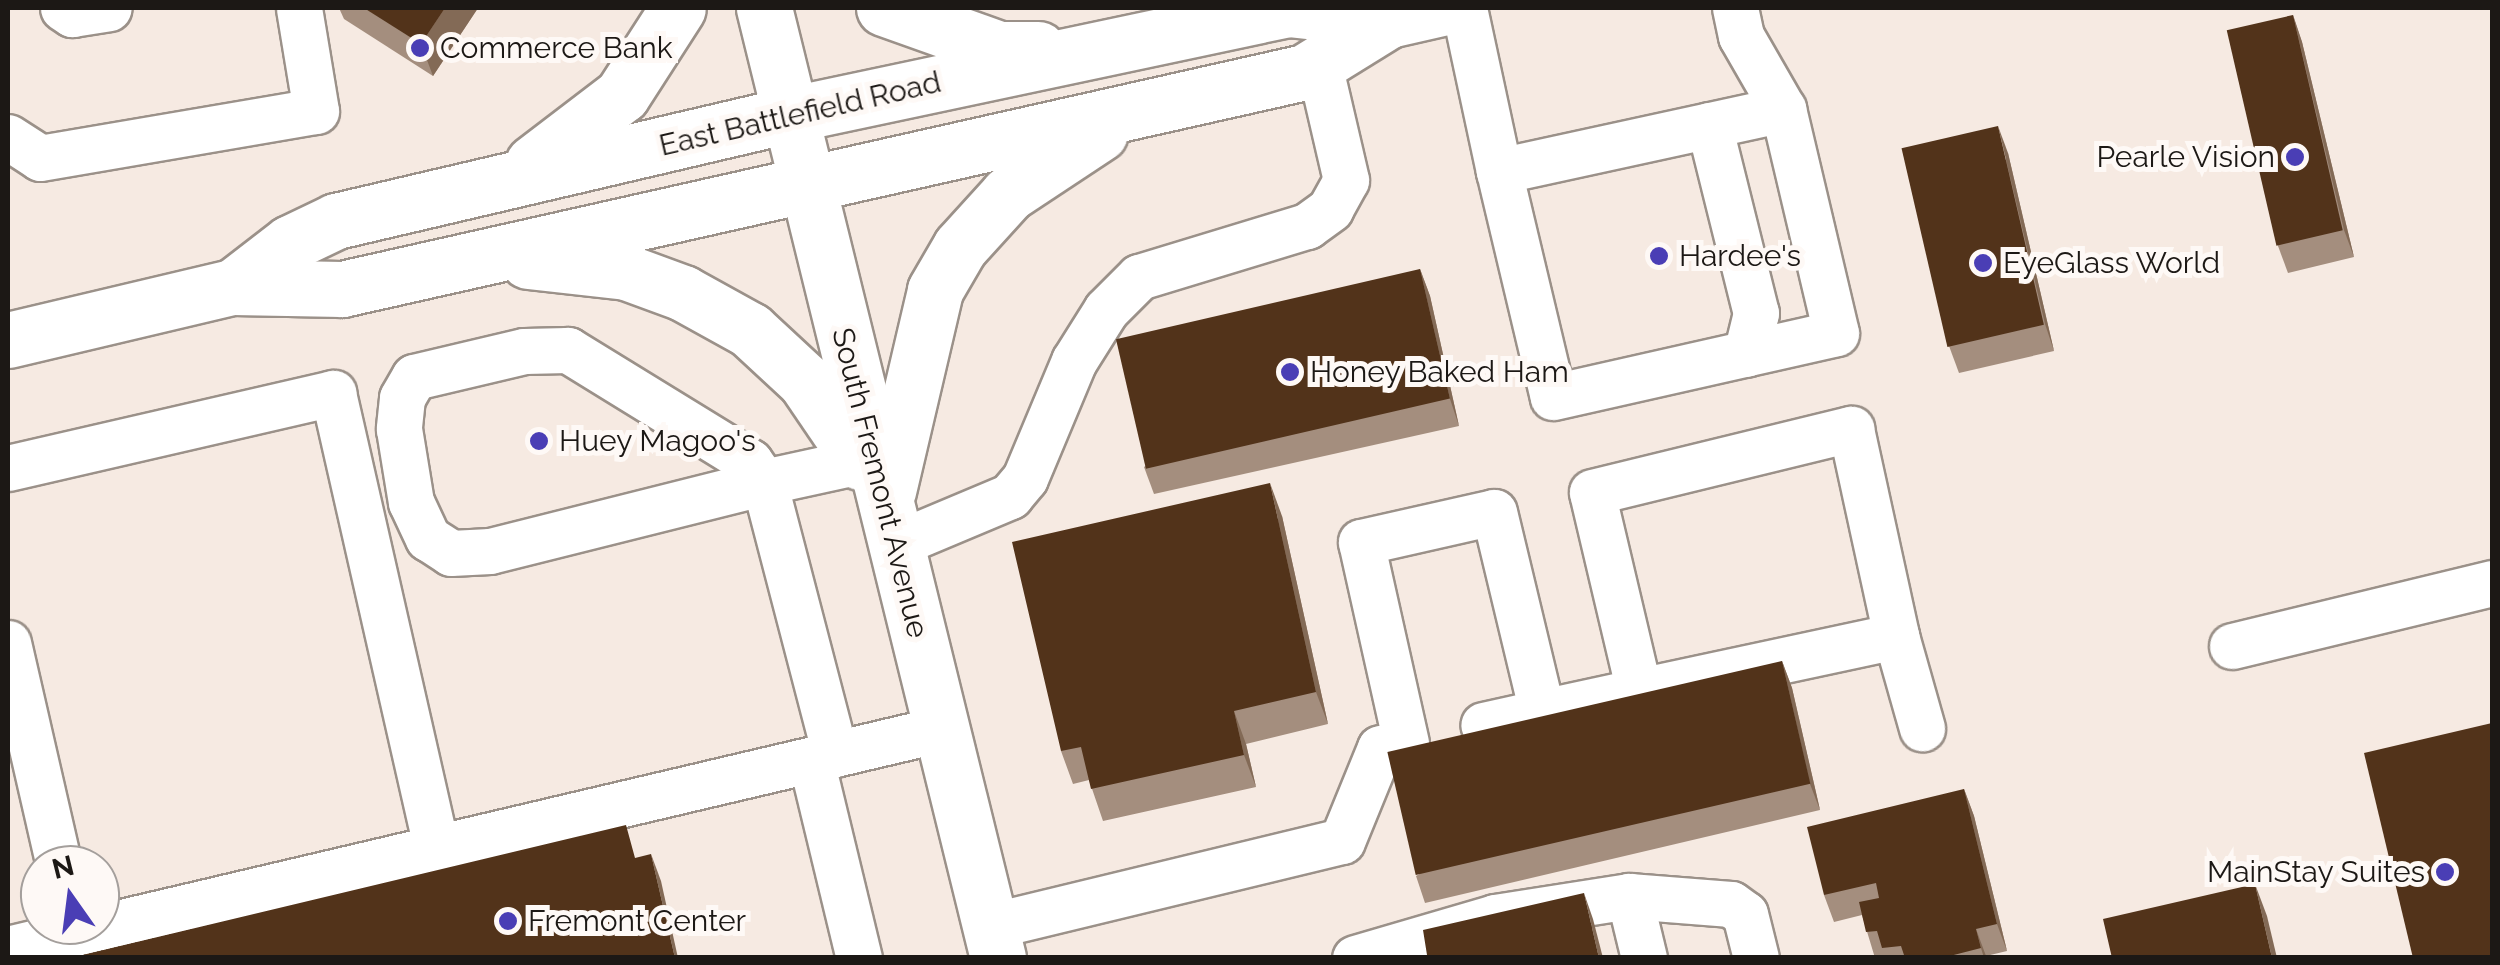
<!DOCTYPE html>
<html>
<head>
<meta charset="utf-8">
<style>
  body { margin:0 }
  #map { position:relative; width:2500px; height:965px; overflow:hidden; background:#f6eae2; font-family:Raleway,sans-serif }
  div>[style] { position:absolute }
  .roads { filter:drop-shadow(2px 0 #9b9189) drop-shadow(-2px 0 #9b9189) drop-shadow(0 2px #9b9189) drop-shadow(0 -2px #9b9189) }
  .minor>* { height:45px; margin:-22.5px; padding:0 22.5px; transform-origin:22.5px; border-radius:22.5px; background:#fff }
  .major>* { height:55px; margin:-27.5px; padding:0 27.5px; transform-origin:27.5px; border-radius:27.5px; background:#fff }
  .wall>* { inset:0; background:#a48e7e }
  .shaded-wall>* { inset:0; background:#836a56 }
  .building>* { inset:0; background:#52331a; transform-origin:0 0 }
  .dots>* { width:28px; height:28px; translate:-50% -50%; box-sizing:border-box; border:5px solid #fef9f6; border-radius:50% }
  span { translate:-50% -50%; white-space:nowrap; text-align:center; line-height:1.15; -webkit-text-stroke:10px #fef9f6; paint-order:stroke }
  .poi-label { font-size:30px; color:#1c1815 }
  .left { translate:0 -50%; text-align:left }
  .right { translate:-100% -50%; text-align:right }
  .street-label { font-size:30px; color:#1c1815 }
  .frame { position:absolute; inset:0; border:10px solid #1c1815; pointer-events:none }
  .north { position:absolute; left:20px; top:845px; width:100px; height:100px; box-sizing:border-box; background:#fef9f6; border:2px solid #a49f9c; border-radius:50%; rotate:346deg; font-size:28px; font-weight:700; line-height:40px; text-align:center; color:#1c1815 }
  .north::after { content:''; display:block; margin:auto; width:35px; height:45px; background:#4a3eb5; clip-path:polygon(50% 0,100% 100%,50% 72%,0 100%) }
</style>
</head>
<body>
<div id="map">
  <div class="roads">
    <div class="minor">
      <i style="left:63px;top:8px;width:11px;rotate:34deg"></i>
      <i style="left:72px;top:14px;width:37px;rotate:-9deg"></i>
      <i style="left:1464px;top:8px;width:167px;rotate:77.9deg"></i>
      <i style="left:1499px;top:171px;width:291px;rotate:-12.3deg"></i>
      <i style="left:1783px;top:109px;width:84px;rotate:-119.9deg"></i>
      <i style="left:1741px;top:36px;width:29px;rotate:-102deg"></i>
      <i style="left:1709px;top:125px;width:194px;rotate:76deg"></i>
      <i style="left:1756px;top:313px;width:42px;rotate:103.7deg"></i>
      <i style="left:8px;top:137px;width:38px;rotate:33deg"></i>
      <i style="left:40px;top:158px;width:280px;rotate:-9.7deg"></i>
      <i style="left:316px;top:111px;width:104px;rotate:-99.4deg"></i>
      <i style="left:1499px;top:171px;width:232px;rotate:76.6deg"></i>
      <i style="left:1553px;top:397px;width:290px;rotate:-12.7deg"></i>
      <i style="left:1836px;top:333px;width:230px;rotate:-103.3deg"></i>
      <i style="left:8px;top:468px;width:334px;rotate:-13deg"></i>
      <i style="left:333px;top:393px;width:466px;rotate:77.2deg"></i>
      <i style="left:896px;top:544px;width:124px;rotate:-22.8deg"></i>
      <i style="left:1010px;top:496px;width:23px;rotate:-50deg"></i>
      <i style="left:1025px;top:478px;width:127px;rotate:-67.3deg"></i>
      <i style="left:1074px;top:361px;width:60px;rotate:-57.9deg"></i>
      <i style="left:1106px;top:310px;width:47px;rotate:-45deg"></i>
      <i style="left:1139px;top:277px;width:176px;rotate:-16.9deg"></i>
      <i style="left:1307px;top:226px;width:29px;rotate:-36deg"></i>
      <i style="left:1330px;top:209px;width:33px;rotate:-61deg"></i>
      <i style="left:1346px;top:180px;width:119px;rotate:-103.1deg"></i>
      <i style="left:1896px;top:636px;width:96px;rotate:74.2deg"></i>
      <i style="left:8px;top:643px;width:228px;rotate:77.1deg"></i>
      <i style="left:2232px;top:646px;width:268px;rotate:-13.6deg"></i>
      <i style="left:1542px;top:712px;width:99px;rotate:-12.2deg"></i>
      <i style="left:1639px;top:691px;width:204px;rotate:-103.3deg"></i>
      <i style="left:1592px;top:492px;width:267px;rotate:-13.7deg"></i>
      <i style="left:1851px;top:429px;width:212px;rotate:77.7deg"></i>
      <i style="left:1896px;top:636px;width:263px;rotate:167.9deg"></i>
      <i style="left:835px;top:754px;width:281px;rotate:-104.6deg"></i>
      <i style="left:764px;top:482px;width:24px;rotate:-125deg"></i>
      <i style="left:750px;top:462px;width:214px;rotate:-148.4deg"></i>
      <i style="left:568px;top:350px;width:44px;rotate:178.7deg"></i>
      <i style="left:524px;top:351px;width:113px;rotate:166.7deg"></i>
      <i style="left:414px;top:377px;width:24px;rotate:120deg"></i>
      <i style="left:402px;top:398px;width:31px;rotate:96deg"></i>
      <i style="left:399px;top:429px;width:74px;rotate:80.7deg"></i>
      <i style="left:411px;top:502px;width:40px;rotate:65deg"></i>
      <i style="left:428px;top:538px;width:27px;rotate:33deg"></i>
      <i style="left:451px;top:553px;width:39px;rotate:-3deg"></i>
      <i style="left:490px;top:551px;width:283px;rotate:-14.1deg"></i>
      <i style="left:764px;top:482px;width:98px;rotate:-12.3deg"></i>
      <i style="left:811px;top:760px;width:204px;rotate:76.4deg"></i>
      <i style="left:1629px;top:896px;width:64px;rotate:76.4deg"></i>
      <i style="left:990px;top:926px;width:362px;rotate:-13.6deg"></i>
      <i style="left:1342px;top:841px;width:100px;rotate:-67.8deg"></i>
      <i style="left:1380px;top:748px;width:26px;rotate:-11deg"></i>
      <i style="left:1406px;top:743px;width:206px;rotate:-102.6deg"></i>
      <i style="left:1361px;top:542px;width:136px;rotate:-12.7deg"></i>
      <i style="left:1494px;top:512px;width:206px;rotate:76.5deg"></i>
      <i style="left:1542px;top:712px;width:60px;rotate:167.6deg"></i>
      <i style="left:75px;top:933px;width:890px;rotate:-13.26deg"></i>
      <i style="left:8px;top:949px;width:69px;rotate:-13.4deg"></i>
      <i style="left:75px;top:933px;width:8px;rotate:-97deg"></i>
      <i style="left:1355px;top:958px;width:146px;rotate:-16.3deg"></i>
      <i style="left:1495px;top:917px;width:136px;rotate:-8.9deg"></i>
      <i style="left:1629px;top:896px;width:102px;rotate:4.5deg"></i>
      <i style="left:1731px;top:904px;width:17px;rotate:36deg"></i>
      <i style="left:1745px;top:914px;width:45px;rotate:76deg"></i>
    </div>
    <div class="major">
      <i style="left:764px;top:8px;width:978px;rotate:76.16deg"></i>
      <i style="left:884px;top:8px;width:122px;rotate:19.6deg"></i>
      <i style="left:999px;top:49px;width:39px"></i>
      <i style="left:533px;top:163px;width:112px;rotate:-37.4deg"></i>
      <i style="left:622px;top:95px;width:103px;rotate:-57.2deg"></i>
      <i style="left:528px;top:261px;width:99px;rotate:6.4deg"></i>
      <i style="left:626px;top:272px;width:61px;rotate:20.2deg"></i>
      <i style="left:683px;top:293px;width:77px;rotate:28.9deg"></i>
      <i style="left:750px;top:330px;width:75px;rotate:42.8deg"></i>
      <i style="left:805px;top:381px;width:98px;rotate:55.8deg"></i>
      <i style="left:233px;top:287px;width:72px;rotate:-37.7deg"></i>
      <i style="left:290px;top:243px;width:51px;rotate:-25.6deg"></i>
      <i style="left:336px;top:221px;width:464px;rotate:-13.2deg"></i>
      <i style="left:788px;top:115px;width:511px;rotate:-11.97deg"></i>
      <i style="left:1288px;top:9px;width:102px;rotate:6.2deg"></i>
      <i style="left:1389px;top:20px;width:54px;rotate:-12.8deg"></i>
      <i style="left:8px;top:340px;width:231px;rotate:-13.3deg"></i>
      <i style="left:233px;top:287px;width:109px;rotate:1.1deg"></i>
      <i style="left:342px;top:289px;width:987px;rotate:-12.7deg"></i>
      <i style="left:1305px;top:72px;width:99px;rotate:-31.8deg"></i>
      <i style="left:888px;top:491px;width:206px;rotate:-76.8deg"></i>
      <i style="left:935px;top:290px;width:50px;rotate:-59.8deg"></i>
      <i style="left:960px;top:247px;width:72px;rotate:-47.8deg"></i>
      <i style="left:1008px;top:194px;width:110px;rotate:-33.5deg"></i>
    </div>
  </div>
  <div class="wall">
    <i style="clip-path:polygon(339px 8px,478px 8px,433px 76px,344px 19px)"></i>
    <i style="clip-path:polygon(2293px 15px,2302px 42px,2354px 257px,2288px 273px,2278px 246px)"></i>
    <i style="clip-path:polygon(2008px 153px,2054px 351px,1959px 373px,1949px 346px)"></i>
    <i style="clip-path:polygon(1420px 269px,1430px 296px,1459px 426px,1154px 494px,1144px 467px)"></i>
    <i style="clip-path:polygon(1282px 516px,1328px 724px,1246px 744px,1256px 787px,1103px 821px,1089px 780px,1073px 784px,1061px 751px)"></i>
    <i style="clip-path:polygon(1782px 661px,1792px 688px,1820px 810px,1425px 903px,1416px 876px)"></i>
    <i style="clip-path:polygon(1964px 789px,1974px 816px,2007px 951px,1986px 956px,1987px 958px,1875px 958px,1862px 915px,1834px 922px,1824px 895px)"></i>
  </div>
  <div class="shaded-wall">
    <i style="clip-path:polygon(445px 8px,478px 8px,433px 76px,421px 44px)"></i>
    <i style="clip-path:polygon(2293px 15px,2302px 42px,2354px 257px,2344px 230px)"></i>
    <i style="clip-path:polygon(1998px 126px,2008px 153px,2054px 351px,2045px 324px)"></i>
    <i style="clip-path:polygon(1420px 269px,1430px 296px,1459px 426px,1450px 399px)"></i>
    <i style="clip-path:polygon(1270px 483px,1282px 516px,1328px 724px,1316px 692px)"></i>
    <i style="clip-path:polygon(1782px 661px,1792px 688px,1820px 810px,1810px 784px)"></i>
    <i style="clip-path:polygon(1234px 711px,1246px 744px,1256px 787px,1244px 755px)"></i>
    <i style="clip-path:polygon(1964px 789px,1974px 816px,2007px 951px,1997px 924px)"></i>
    <i style="clip-path:polygon(651px 854px,661px 881px,678px 958px,675px 958px)"></i>
    <i style="clip-path:polygon(2255px 884px,2267px 916px,2277px 958px,2272px 958px)"></i>
    <i style="clip-path:polygon(1584px 893px,1593px 919px,1603px 958px,1599px 958px)"></i>
    <i style="clip-path:polygon(1976px 929px,1986px 956px,1987px 958px,1984px 958px,1981px 948px)"></i>
  </div>
  <div class="building">
    <i style="clip-path:polygon(364px 8px,445px 8px,421px 44px)"></i>
    <i style="left:2293px;top:15px;width:221px;height:68px;rotate:77deg"></i>
    <i style="left:1998px;top:126px;width:204px;height:99px;rotate:77deg"></i>
    <i style="left:1420px;top:269px;width:133px;height:312px;rotate:77deg"></i>
    <i style="clip-path:polygon(1270px 483px,1316px 692px,1234px 711px,1244px 755px,1091px 789px,1081px 747px,1061px 751px,1012px 542px)"></i>
    <i style="left:1782px;top:661px;width:126px;height:405px;rotate:77deg"></i>
    <i style="clip-path:polygon(2492px 723px,2492px 958px,2413px 958px,2364px 753px)"></i>
    <i style="clip-path:polygon(1964px 789px,1997px 924px,1976px 929px,1981px 948px,1942px 958px,1905px 958px,1901px 946px,1882px 948px,1877px 931px,1866px 932px,1859px 902px,1879px 898px,1876px 883px,1824px 895px,1807px 827px)"></i>
    <i style="clip-path:polygon(626px 825px,635px 858px,651px 854px,675px 958px,70px 958px)"></i>
    <i style="clip-path:polygon(2255px 884px,2272px 958px,2112px 958px,2103px 919px)"></i>
    <i style="clip-path:polygon(1584px 893px,1599px 958px,1417px 958px,1427px 955px,1423px 930px)"></i>
  </div>
  <div class="dots">
    <i style="left:420px;top:48px;background:#4a3eb5"></i>
    <i style="left:2295px;top:157px;background:#4a3eb5"></i>
    <i style="left:1659px;top:256px;background:#4a3eb5"></i>
    <i style="left:1983px;top:263px;background:#4a3eb5"></i>
    <i style="left:1290px;top:372px;background:#4a3eb5"></i>
    <i style="left:539px;top:441px;background:#4a3eb5"></i>
    <i style="left:2445px;top:872px;background:#4a3eb5"></i>
    <i style="left:508px;top:921px;background:#4a3eb5"></i>
  </div>
  <div class="poi-label">
    <span class="left" style="left:440px;top:48px">Commerce Bank</span>
    <span class="right" style="left:2275px;top:157px">Pearle Vision</span>
    <span class="left" style="left:1679px;top:256px">Hardee's</span>
    <span class="left" style="left:2003px;top:263px">EyeGlass World</span>
    <span class="left" style="left:1310px;top:372px">Honey Baked Ham</span>
    <span class="left" style="left:559px;top:441px">Huey Magoo's</span>
    <span class="right" style="left:2425px;top:872px">MainStay Suites</span>
    <span class="left" style="left:528px;top:921px">Fremont Center</span>
  </div>
  <div class="street-label">
    <span style="left:800px;top:114px;rotate:-13deg">East Battlefield Road</span>
    <span style="left:880px;top:483px;rotate:76deg">South Fremont Avenue</span>
  </div>
  <div class="frame"></div>
  <div class="north">N</div>
</div>
</body>
</html>
